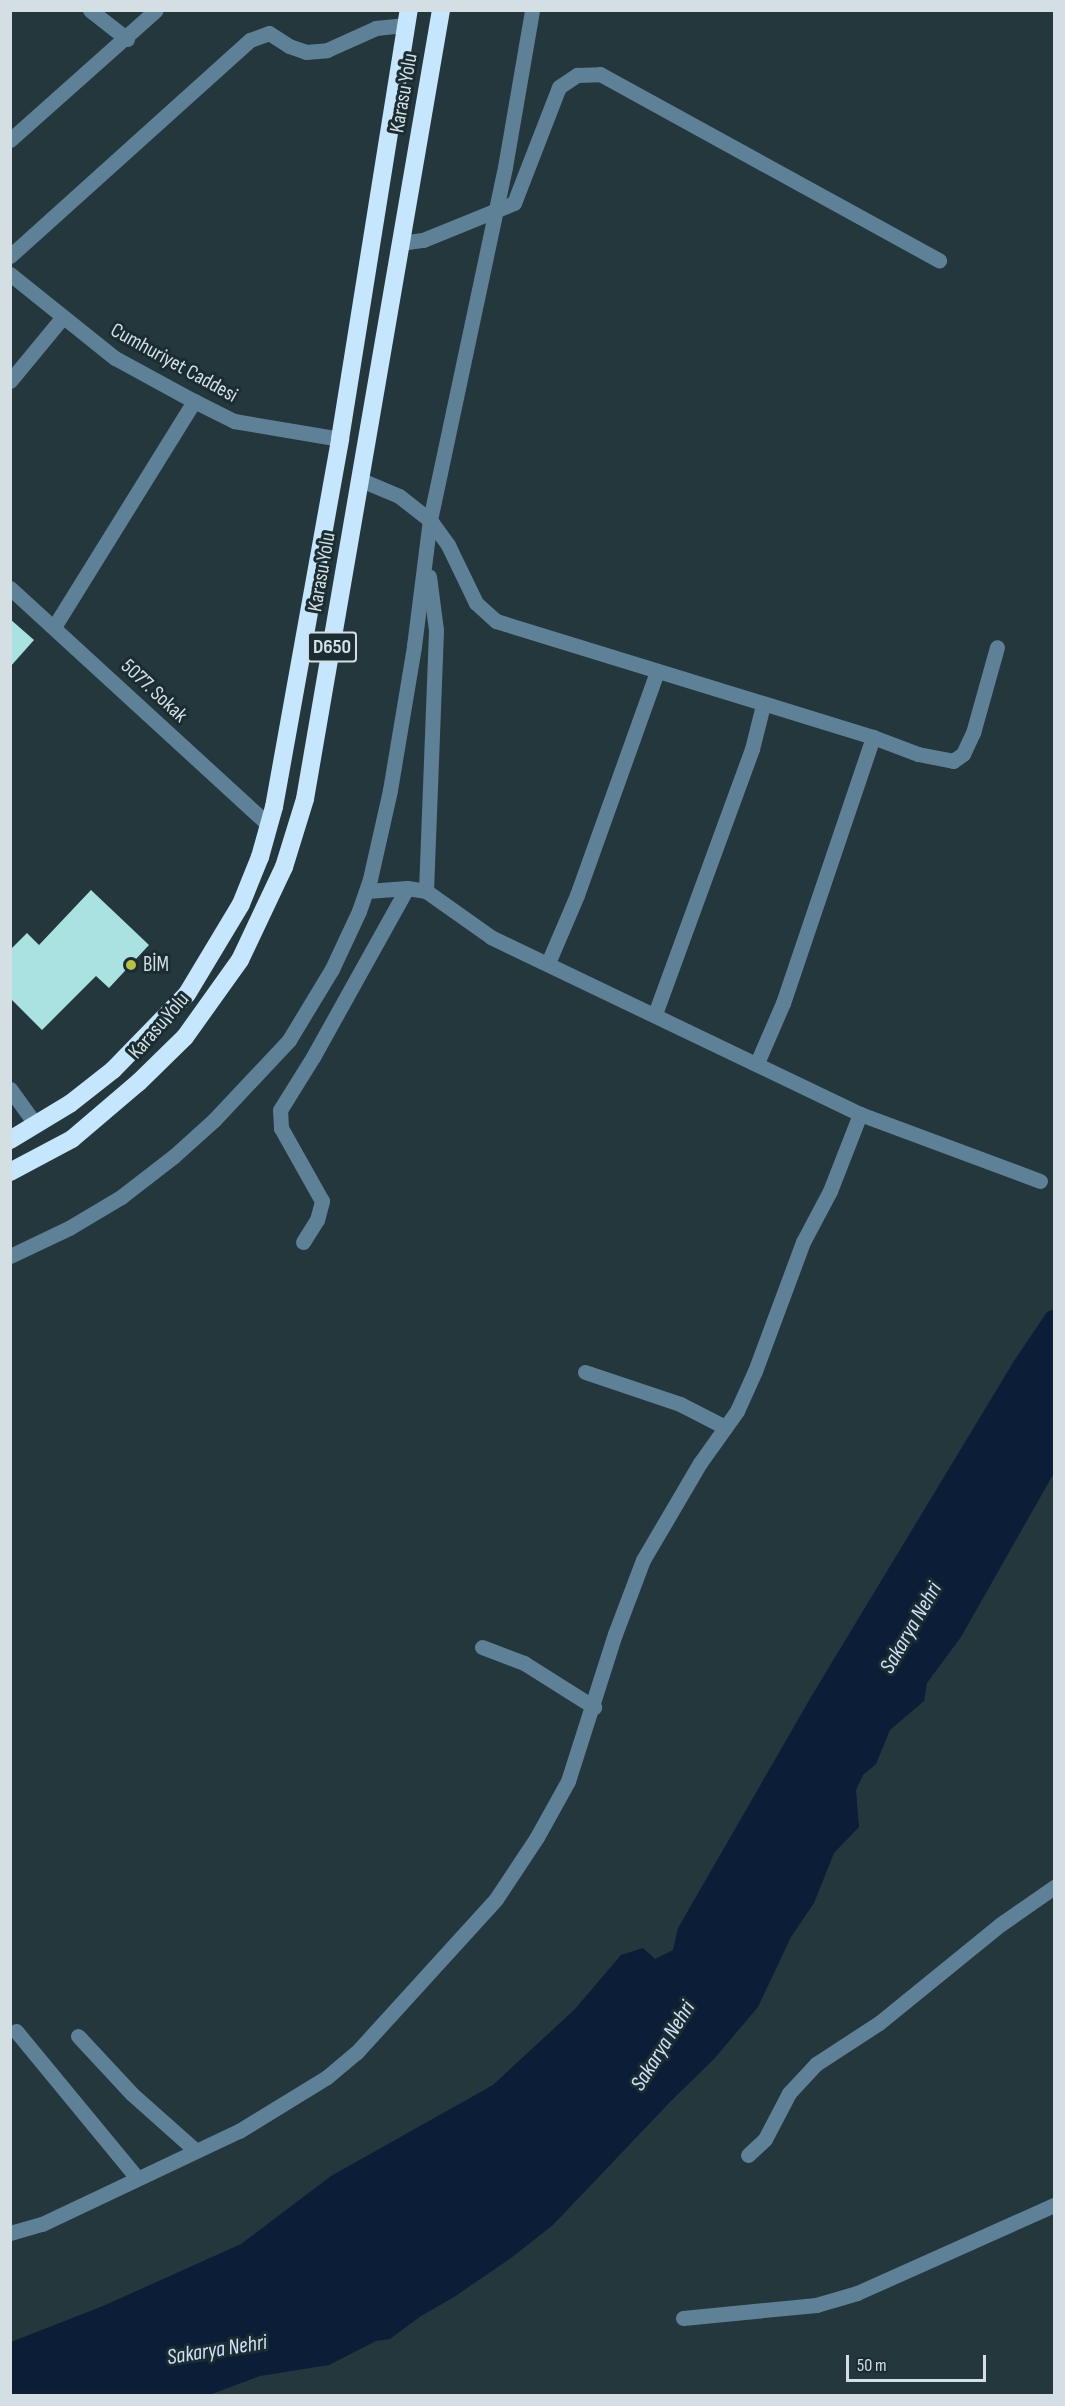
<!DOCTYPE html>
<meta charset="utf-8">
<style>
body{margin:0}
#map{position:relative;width:1065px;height:2406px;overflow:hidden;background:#24373d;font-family:"Sofia Sans Condensed",sans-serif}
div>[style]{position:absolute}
.water>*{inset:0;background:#0c1d37}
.building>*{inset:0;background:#aae1e1}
.minor>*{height:15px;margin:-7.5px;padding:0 7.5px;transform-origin:7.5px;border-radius:7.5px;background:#5f8198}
.highway>*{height:18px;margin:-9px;padding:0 9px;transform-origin:9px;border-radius:9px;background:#c5e6fd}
.dots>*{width:16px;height:16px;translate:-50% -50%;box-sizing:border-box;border:3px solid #1b2d32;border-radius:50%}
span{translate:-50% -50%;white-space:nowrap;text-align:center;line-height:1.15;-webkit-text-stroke:6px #1b2d32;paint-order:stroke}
.shield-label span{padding:2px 4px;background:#1b2d32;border:2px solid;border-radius:4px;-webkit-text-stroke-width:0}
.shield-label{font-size:20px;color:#d3dfe2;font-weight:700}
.street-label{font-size:21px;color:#d3dfe2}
.poi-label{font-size:21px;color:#d3dfe2}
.left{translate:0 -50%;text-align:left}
.water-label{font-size:22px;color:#d3e1f8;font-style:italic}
.frame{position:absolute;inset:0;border:12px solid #d3dfe2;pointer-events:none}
.scale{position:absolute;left:846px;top:2355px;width:140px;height:27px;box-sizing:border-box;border:3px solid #d3dfe2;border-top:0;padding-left:8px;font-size:18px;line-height:21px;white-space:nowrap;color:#d3dfe2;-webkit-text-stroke:4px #1b2d32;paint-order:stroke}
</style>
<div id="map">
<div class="water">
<div style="clip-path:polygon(1054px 1309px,1054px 1473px,961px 1637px,927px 1683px,924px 1701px,890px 1730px,876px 1764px,863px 1775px,856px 1790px,859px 1827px,834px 1853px,814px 1903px,791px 1937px,758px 2007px,714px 2059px,671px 2101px,553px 2225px,511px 2258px,454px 2297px,421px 2316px,390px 2339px,376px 2341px,329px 2365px,260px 2376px,209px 2395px,11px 2395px,11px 2342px,103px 2306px,241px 2244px,331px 2176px,493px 2085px,575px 2009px,621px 1955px,643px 1948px,655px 1959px,673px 1950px,678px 1928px,811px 1697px,1014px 1361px,1047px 1312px)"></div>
</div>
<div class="building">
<div style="clip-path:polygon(10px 619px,34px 640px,10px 667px)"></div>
<div style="clip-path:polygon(91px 890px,149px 945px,109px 988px,96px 976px,42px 1030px,10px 998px,10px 950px,27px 933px,39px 945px)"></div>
</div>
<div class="minor">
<div style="left:90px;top:10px;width:47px;rotate:38.1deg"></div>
<div style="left:10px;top:140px;width:195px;rotate:-41.7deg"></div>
<div style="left:401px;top:243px;width:22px;rotate:-8deg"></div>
<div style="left:423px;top:240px;width:98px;rotate:-22.1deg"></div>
<div style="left:514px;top:203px;width:124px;rotate:-68.8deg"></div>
<div style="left:559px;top:87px;width:22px;rotate:-34deg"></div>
<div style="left:577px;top:75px;width:23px;rotate:-2deg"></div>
<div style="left:600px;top:74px;width:387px;rotate:28.8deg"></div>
<div style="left:10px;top:256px;width:323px;rotate:-42deg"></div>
<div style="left:250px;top:40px;width:20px;rotate:-20deg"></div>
<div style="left:269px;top:33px;width:24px;rotate:33deg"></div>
<div style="left:289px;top:46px;width:18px;rotate:19deg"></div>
<div style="left:306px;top:52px;width:21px;rotate:-5deg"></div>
<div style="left:327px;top:50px;width:54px;rotate:-24.2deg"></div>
<div style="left:376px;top:28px;width:30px;rotate:-6deg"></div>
<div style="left:10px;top:274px;width:134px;rotate:38.7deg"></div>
<div style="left:115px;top:358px;width:90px;rotate:28.6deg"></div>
<div style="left:194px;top:401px;width:45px;rotate:26.6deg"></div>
<div style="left:234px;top:421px;width:108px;rotate:9.6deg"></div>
<div style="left:10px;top:381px;width:82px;rotate:-50.5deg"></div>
<div style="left:361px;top:480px;width:41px;rotate:22.8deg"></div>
<div style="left:399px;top:496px;width:39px;rotate:38deg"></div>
<div style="left:430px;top:520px;width:31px;rotate:54deg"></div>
<div style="left:448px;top:545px;width:64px;rotate:64.2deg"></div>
<div style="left:476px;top:603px;width:27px;rotate:42deg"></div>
<div style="left:496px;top:621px;width:394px;rotate:17.1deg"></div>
<div style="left:873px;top:737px;width:48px;rotate:20.7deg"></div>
<div style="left:918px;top:754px;width:36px;rotate:11deg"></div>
<div style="left:953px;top:761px;width:12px;rotate:-35deg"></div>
<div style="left:963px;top:754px;width:23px;rotate:-65deg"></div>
<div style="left:973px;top:733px;width:89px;rotate:-74.4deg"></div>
<div style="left:10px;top:588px;width:351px;rotate:42.5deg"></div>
<div style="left:54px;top:627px;width:266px;rotate:-58.2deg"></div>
<div style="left:426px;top:891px;width:261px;rotate:-87.8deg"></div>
<div style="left:436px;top:630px;width:54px;rotate:-97.4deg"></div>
<div style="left:548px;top:963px;width:74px;rotate:-66.9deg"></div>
<div style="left:577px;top:895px;width:238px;rotate:-70.3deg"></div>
<div style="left:655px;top:1014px;width:282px;rotate:-69.9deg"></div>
<div style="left:752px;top:749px;width:45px;rotate:-76deg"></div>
<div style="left:757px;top:1063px;width:65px;rotate:-66.6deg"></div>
<div style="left:783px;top:1003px;width:281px;rotate:-71.3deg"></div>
<div style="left:10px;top:1089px;width:44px;rotate:54.2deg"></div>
<div style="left:860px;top:1114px;width:192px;rotate:20.4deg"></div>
<div style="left:303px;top:1242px;width:26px;rotate:-58deg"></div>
<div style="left:317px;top:1220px;width:20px;rotate:-75deg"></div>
<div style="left:322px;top:1201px;width:84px;rotate:-119.3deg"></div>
<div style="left:281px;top:1128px;width:18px;rotate:-93deg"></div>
<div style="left:280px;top:1110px;width:62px;rotate:-58.1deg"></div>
<div style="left:313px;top:1057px;width:193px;rotate:-60.9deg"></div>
<div style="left:10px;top:1256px;width:65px;rotate:-25.4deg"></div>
<div style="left:69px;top:1228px;width:61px;rotate:-30.8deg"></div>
<div style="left:121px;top:1197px;width:67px;rotate:-37.7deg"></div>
<div style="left:174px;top:1156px;width:54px;rotate:-42deg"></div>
<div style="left:214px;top:1120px;width:110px;rotate:-46.8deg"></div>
<div style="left:289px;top:1040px;width:83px;rotate:-58.8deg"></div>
<div style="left:332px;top:969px;width:64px;rotate:-65deg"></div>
<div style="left:359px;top:911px;width:34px;rotate:-71deg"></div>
<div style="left:370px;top:879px;width:91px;rotate:-77.3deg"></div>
<div style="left:390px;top:790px;width:146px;rotate:-80.5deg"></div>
<div style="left:414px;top:646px;width:127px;rotate:-82.8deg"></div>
<div style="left:430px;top:520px;width:361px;rotate:-78deg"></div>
<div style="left:505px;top:167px;width:159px;rotate:-80.2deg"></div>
<div style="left:585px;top:1372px;width:100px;rotate:18.6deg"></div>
<div style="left:680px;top:1404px;width:51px;rotate:27.1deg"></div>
<div style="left:482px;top:1647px;width:45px;rotate:20.9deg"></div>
<div style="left:524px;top:1663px;width:83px;rotate:32.2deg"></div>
<div style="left:16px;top:2031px;width:190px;rotate:50.5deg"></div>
<div style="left:78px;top:2036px;width:79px;rotate:47deg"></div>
<div style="left:132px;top:2094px;width:84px;rotate:41.6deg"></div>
<div style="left:748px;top:2155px;width:23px;rotate:-43deg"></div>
<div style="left:765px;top:2139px;width:52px;rotate:-62.4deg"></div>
<div style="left:789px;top:2093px;width:40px;rotate:-47deg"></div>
<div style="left:816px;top:2064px;width:75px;rotate:-33.1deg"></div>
<div style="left:879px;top:2023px;width:157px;rotate:-39.1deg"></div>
<div style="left:1001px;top:1924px;width:65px;rotate:-34.9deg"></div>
<div style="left:10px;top:2233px;width:33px;rotate:-16deg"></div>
<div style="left:42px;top:2224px;width:218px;rotate:-25.3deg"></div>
<div style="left:239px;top:2131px;width:103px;rotate:-31.5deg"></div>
<div style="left:327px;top:2077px;width:38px;rotate:-40deg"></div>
<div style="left:356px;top:2053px;width:208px;rotate:-47.7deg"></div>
<div style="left:496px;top:1899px;width:74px;rotate:-56.5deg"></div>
<div style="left:537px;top:1837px;width:64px;rotate:-61deg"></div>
<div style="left:568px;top:1781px;width:154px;rotate:-72.3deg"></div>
<div style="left:615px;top:1634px;width:79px;rotate:-69.3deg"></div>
<div style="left:643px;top:1560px;width:113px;rotate:-59.6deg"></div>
<div style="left:700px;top:1463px;width:64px;rotate:-54.6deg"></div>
<div style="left:737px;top:1411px;width:44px;rotate:-65.8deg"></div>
<div style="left:755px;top:1371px;width:138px;rotate:-69.6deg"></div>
<div style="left:803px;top:1242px;width:58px;rotate:-62.1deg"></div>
<div style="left:830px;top:1191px;width:83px;rotate:-68.7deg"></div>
<div style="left:860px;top:1114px;width:409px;rotate:-154.4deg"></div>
<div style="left:491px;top:937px;width:80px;rotate:-144.7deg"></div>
<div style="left:426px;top:891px;width:19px;rotate:-171deg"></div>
<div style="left:407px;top:888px;width:40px;rotate:175.7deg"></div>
<div style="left:683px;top:2318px;width:134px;rotate:-5.6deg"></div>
<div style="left:816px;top:2305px;width:43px;rotate:-16.3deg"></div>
<div style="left:857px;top:2293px;width:216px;rotate:-24.1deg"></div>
</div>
<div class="highway">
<div style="left:10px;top:1140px;width:71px;rotate:-31.2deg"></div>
<div style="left:71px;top:1103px;width:53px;rotate:-38.2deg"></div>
<div style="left:113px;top:1070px;width:106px;rotate:-45.8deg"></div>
<div style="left:187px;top:994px;width:105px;rotate:-59deg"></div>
<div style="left:241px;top:904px;width:51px;rotate:-68deg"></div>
<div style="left:260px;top:857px;width:52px;rotate:-74.4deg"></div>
<div style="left:274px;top:807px;width:374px;rotate:-79.8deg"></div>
<div style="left:340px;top:439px;width:435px;rotate:-80.9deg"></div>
<div style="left:10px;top:1172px;width:70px;rotate:-28deg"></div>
<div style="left:72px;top:1139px;width:88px;rotate:-40.4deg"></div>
<div style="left:139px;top:1082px;width:64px;rotate:-44.4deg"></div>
<div style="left:185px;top:1037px;width:95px;rotate:-54.5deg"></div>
<div style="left:240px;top:960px;width:103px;rotate:-64.7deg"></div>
<div style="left:284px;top:867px;width:71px;rotate:-72.8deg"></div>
<div style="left:305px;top:799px;width:801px;rotate:-80.22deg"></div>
</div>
<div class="dots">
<div style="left:131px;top:965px;background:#bac045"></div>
</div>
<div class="shield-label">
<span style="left:332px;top:647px">D650</span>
</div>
<div class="street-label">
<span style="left:404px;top:93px;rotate:-80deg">Karasu Yolu</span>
<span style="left:174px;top:363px;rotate:29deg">Cumhuriyet Caddesi</span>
<span style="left:322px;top:572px;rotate:-80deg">Karasu Yolu</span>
<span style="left:154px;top:691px;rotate:43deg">5077. Sokak</span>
<span style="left:159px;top:1026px;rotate:-49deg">Karasu Yolu</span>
</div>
<div class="poi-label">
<span class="left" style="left:143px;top:965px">BİM</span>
</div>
<div class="water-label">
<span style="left:911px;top:1628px;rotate:-60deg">Sakarya Nehri</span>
<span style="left:663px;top:2046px;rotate:-58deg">Sakarya Nehri</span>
<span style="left:217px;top:2350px;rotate:-9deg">Sakarya Nehri</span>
</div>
<div class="frame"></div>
<div class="scale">50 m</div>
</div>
